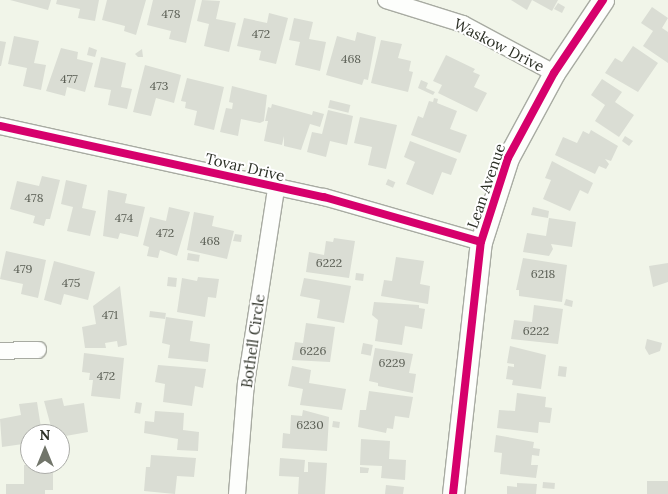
<!DOCTYPE html>
<style>
body{margin:0}
#map{position:relative;width:668px;height:494px;overflow:hidden;background:#f1f5e9;font-family:Lora,serif}
div>[style]{position:absolute}
.building>*{inset:0;background:#daddd4;transform-origin:0 0}
.roads{filter:drop-shadow(1px 0 #a8aba2) drop-shadow(-1px 0 #a8aba2) drop-shadow(0 1px #a8aba2) drop-shadow(0 -1px #a8aba2)}
.minor>*{height:16px;margin:-8px;padding:0 8px;transform-origin:8px;border-radius:8px;background:#fdfefc}
.tertiary>*{height:21px;margin:-10.5px;padding:0 10.5px;transform-origin:10.5px;border-radius:10.5px;background:#fdfefc}
.cycleway>*{height:8px;margin:-4px;padding:0 4px;transform-origin:4px;border-radius:4px;background:#d6006c}
span{translate:-50% -50%;white-space:nowrap;text-align:center;line-height:1.15;-webkit-text-stroke:4px #fff;paint-order:stroke}
.number-label{font-size:12px;color:#595d53}
.number-label span{-webkit-text-stroke-width:0}
.street-label{font-size:15px;color:#2c3026}
.north{position:absolute;left:20px;top:424px;width:50px;height:50px;box-sizing:border-box;background:#fff;border:1px solid #abaca8;border-radius:50%;rotate:0deg;font-size:14px;font-weight:700;line-height:20px;text-align:center;color:#2c3026}
.north::after{content:'';display:block;margin:auto;width:18px;height:22px;background:#71756a;clip-path:polygon(50% 0,100% 100%,50% 72%,0 100%)}
</style>
<div id="map">
<div class="building">
<div style="clip-path:polygon(10px 0,51px 0,48px 10px)"></div>
<div style="clip-path:polygon(57px 0,99px 0,95px 21px,78px 18px,80px 9px,56px 4px)"></div>
<div style="clip-path:polygon(107px 0,146px 0,136px 35px,124px 31px,125px 26px,102px 20px)"></div>
<div style="clip-path:polygon(153px 0,196px 0,186px 43px,169px 39px,171px 31px,147px 25px)"></div>
<div style="clip-path:polygon(202px 0,220px 1px,216px 19px,236px 23px,229px 52px,204px 46px,209px 24px,197px 21px)"></div>
<div style="clip-path:polygon(511px 0,532px 0,527px 10px)"></div>
<div style="clip-path:polygon(532px 0,558px 0,552px 11px)"></div>
<div style="clip-path:polygon(558px 3px,565px 7px,562px 13px,554px 9px)"></div>
<div style="clip-path:polygon(652px 7px,668px 18px,662px 28px,668px 32px,668px 63px,643px 46px,653px 31px,641px 23px)"></div>
<div style="clip-path:polygon(269px 13px,288px 18px,276px 64px,259px 60px,261px 51px,237px 46px,244px 18px,267px 23px)"></div>
<div style="clip-path:polygon(294px 18px,313px 22px,309px 39px,326px 42px,320px 71px,295px 65px,300px 42px,289px 40px)"></div>
<div style="clip-path:polygon(357px 32px,376px 37px,368px 80px,364px 79px,362px 85px,326px 75px,337px 36px,355px 41px)"></div>
<div style="clip-path:polygon(14px 36px,39px 41px,34px 63px,46px 65px,41px 90px,23px 86px,27px 68px,8px 64px)"></div>
<div style="clip-path:polygon(381px 40px,402px 44px,398px 58px,411px 61px,409px 71px,413px 72px,408px 92px,371px 83px)"></div>
<div style="clip-path:polygon(0 41px,6px 42px,1px 66px,0 66px)"></div>
<div style="clip-path:polygon(633px 46px,658px 63px,638px 92px,605px 73px,615px 58px,622px 62px)"></div>
<div style="clip-path:polygon(89px 47px,97px 50px,95px 57px,87px 55px)"></div>
<div style="clip-path:polygon(61px 48px,78px 52px,77px 59px,93px 63px,85px 92px,67px 87px,65px 96px,46px 91px)"></div>
<div style="clip-path:polygon(142px 49px,143px 57px,138px 57px,135px 54px)"></div>
<div style="clip-path:polygon(446px 55px,475px 69px,473px 72px,480px 75px,474px 87px,487px 93px,477px 112px,438px 93px,442px 85px,433px 81px)"></div>
<div style="clip-path:polygon(101px 57px,126px 63px,121px 87px,132px 89px,127px 109px,108px 105px,111px 90px,94px 87px)"></div>
<div style="clip-path:polygon(145px 65px,181px 75px,174px 103px,156px 98px,151px 116px,133px 112px)"></div>
<div style="clip-path:polygon(187px 78px,224px 87px,214px 130px,194px 125px,197px 111px,185px 108px,186px 102px,181px 101px)"></div>
<div style="clip-path:polygon(602px 79px,622px 92px,615px 102px,634px 115px,619px 137px,595px 121px,605px 105px,591px 95px)"></div>
<div style="clip-path:polygon(421px 80px,428px 83px,426px 88px,435px 92px,433px 95px,418px 88px)"></div>
<div style="clip-path:polygon(232px 86px,267px 95px,264px 121px,260px 123px,241px 119px,238px 136px,220px 132px,226px 108px,232px 109px,233px 103px,229px 102px)"></div>
<div style="clip-path:polygon(434px 98px,438px 99px,437px 103px,457px 111px,450px 129px,467px 135px,460px 153px,411px 135px,418px 116px,423px 118px,429px 101px,433px 102px)"></div>
<div style="left:330px;top:100px;width:21px;height:8px;rotate:14deg"></div>
<div style="clip-path:polygon(272px 104px,312px 115px,313px 111px,324px 114px,320px 127px,310px 124px,301px 150px,284px 146px,284px 136px,282px 145px,264px 141px,268px 121px,265px 121px,268px 107px,271px 108px)"></div>
<div style="clip-path:polygon(328px 110px,353px 116px,347px 145px,330px 141px,326px 157px,307px 152px,312px 132px,322px 134px)"></div>
<div style="clip-path:polygon(360px 117px,397px 125px,386px 169px,368px 165px,372px 147px,354px 143px)"></div>
<div style="clip-path:polygon(591px 130px,618px 146px,611px 161px,605px 159px,609px 164px,606px 169px,599px 166px,595px 174px,555px 155px,563px 137px,577px 143px,583px 131px,589px 134px)"></div>
<div style="clip-path:polygon(625px 136px,633px 141px,629px 146px,622px 141px)"></div>
<div style="clip-path:polygon(410px 141px,457px 159px,451px 175px,442px 172px,433px 195px,406px 184px,415px 162px,404px 157px)"></div>
<div style="clip-path:polygon(552px 161px,593px 183px,588px 194px,580px 190px,570px 211px,543px 199px,551px 180px,545px 178px)"></div>
<div style="clip-path:polygon(42px 176px,60px 180px,50px 219px,46px 219px,44px 226px,33px 223px,35px 216px,10px 209px,17px 181px,39px 186px)"></div>
<div style="left:388px;top:179px;width:8px;height:6px;rotate:23deg"></div>
<div style="clip-path:polygon(66px 180px,87px 185px,82px 208px,96px 211px,90px 236px,67px 231px,73px 207px,61px 204px)"></div>
<div style="clip-path:polygon(108px 190px,127px 194px,125px 203px,145px 207px,138px 237px,120px 233px,118px 239px,103px 236px)"></div>
<div style="clip-path:polygon(169px 207px,190px 212px,177px 256px,160px 250px,158px 258px,147px 256px,149px 247px,143px 245px,150px 217px,166px 221px)"></div>
<div style="clip-path:polygon(533px 207px,549px 211px,548px 218px,531px 215px)"></div>
<div style="clip-path:polygon(194px 212px,214px 216px,212px 226px,234px 231px,227px 259px,187px 250px)"></div>
<div style="clip-path:polygon(549px 218px,576px 222px,572px 247px,551px 244px,553px 249px,549px 256px,523px 252px,527px 233px,546px 236px)"></div>
<div style="clip-path:polygon(235px 234px,242px 235px,241px 242px,233px 241px)"></div>
<div style="clip-path:polygon(334px 238px,355px 241px,349px 278px,306px 272px,309px 252px,324px 255px,326px 241px,333px 242px)"></div>
<div style="clip-path:polygon(6px 251px,46px 260px,38px 298px,21px 294px,23px 284px,0 279px)"></div>
<div style="left:188px;top:253px;width:12px;height:7px;rotate:9deg"></div>
<div style="clip-path:polygon(396px 257px,424px 261px,420px 284px,430px 286px,428px 304px,381px 296px,384px 280px,392px 281px)"></div>
<div style="clip-path:polygon(523px 258px,567px 265px,562px 302px,519px 296px,519px 290px,516px 290px)"></div>
<div style="clip-path:polygon(54px 261px,95px 272px,88px 300px,64px 294px,61px 305px,44px 300px)"></div>
<div style="clip-path:polygon(668px 263px,668px 282px,653px 287px,649px 266px)"></div>
<div style="left:356px;top:273px;width:8px;height:7px;rotate:7deg"></div>
<div style="left:168px;top:277px;width:9px;height:9px;rotate:6deg"></div>
<div style="clip-path:polygon(198px 277px,219px 279px,216px 298px,208px 297px,205px 317px,177px 312px,182px 278px,197px 281px)"></div>
<div style="clip-path:polygon(304px 278px,351px 286px,344px 323px,317px 318px,320px 300px,300px 296px)"></div>
<div style="clip-path:polygon(120px 286px,127px 345px,118px 347px,117px 341px,105px 343px,106px 348px,85px 348px,82px 327px,96px 324px,93px 306px)"></div>
<div style="clip-path:polygon(566px 299px,573px 301px,572px 307px,564px 305px)"></div>
<div style="clip-path:polygon(374px 302px,419px 305px,419px 308px,425px 309px,422px 329px,405px 326px,402px 345px,375px 341px,378px 320px,372px 315px)"></div>
<div style="clip-path:polygon(534px 305px,563px 309px,558px 344px,511px 339px,514px 320px,532px 322px)"></div>
<div style="left:150px;top:311px;width:16px;height:6px;rotate:7deg"></div>
<div style="clip-path:polygon(166px 317px,193px 321px,190px 341px,210px 344px,208px 362px,168px 358px,170px 345px,162px 343px)"></div>
<div style="clip-path:polygon(306px 323px,335px 327px,330px 362px,292px 360px,295px 342px,303px 343px)"></div>
<div style="clip-path:polygon(647px 339px,662px 343px,660px 351px,649px 355px,645px 348px)"></div>
<div style="left:363px;top:343px;width:10px;height:11px;rotate:11deg"></div>
<div style="clip-path:polygon(510px 346px,546px 355px,541px 389px,512px 385px,513px 380px,506px 379px,508px 366px,514px 367px,514px 364px,507px 363px)"></div>
<div style="clip-path:polygon(375px 348px,413px 354px,409px 373px,416px 374px,413px 393px,378px 386px,378px 383px,369px 381px)"></div>
<div style="clip-path:polygon(84px 353px,124px 358px,120px 399px,91px 396px,93px 380px,89px 380px,90px 373px,82px 372px)"></div>
<div style="clip-path:polygon(158px 365px,206px 369px,203px 388px,195px 386px,192px 406px,163px 402px,165px 384px,155px 382px)"></div>
<div style="clip-path:polygon(292px 366px,311px 370px,309px 383px,346px 389px,342px 410px,300px 405px,303px 389px,288px 386px)"></div>
<div style="left:559px;top:366px;width:8px;height:10px;rotate:7deg"></div>
<div style="clip-path:polygon(369px 391px,413px 397px,409px 418px,395px 416px,393px 429px,387px 428px,386px 433px,358px 427px,360px 410px,366px 410px)"></div>
<div style="clip-path:polygon(517px 393px,546px 397px,545px 407px,552px 408px,550px 423px,539px 422px,538px 433px,497px 428px,499px 410px,515px 411px)"></div>
<div style="clip-path:polygon(62px 398px,64px 406px,84px 403px,88px 432px,60px 437px,53px 434px,44px 401px)"></div>
<div style="clip-path:polygon(37px 402px,42px 434px,30px 434px,30px 443px,2px 447px,0 419px,21px 415px,19px 404px)"></div>
<div style="left:136px;top:402px;width:6px;height:11px;rotate:9deg"></div>
<div style="clip-path:polygon(303px 410px,329px 417px,327px 451px,282px 448px,283px 433px,290px 434px,291px 415px,302px 416px)"></div>
<div style="clip-path:polygon(155px 411px,184px 413px,183px 430px,199px 432px,198px 451px,177px 450px,178px 439px,144px 433px,145px 421px,154px 422px)"></div>
<div style="left:333px;top:421px;width:7px;height:6px;rotate:8deg"></div>
<div style="clip-path:polygon(496px 435px,534px 442px,533px 448px,540px 449px,539px 456px,532px 455px,531px 465px,538px 465px,536px 478px,500px 474px,502px 453px,494px 452px)"></div>
<div style="clip-path:polygon(361px 439px,390px 441px,389px 459px,406px 460px,405px 480px,381px 478px,382px 466px,360px 465px)"></div>
<div style="clip-path:polygon(151px 455px,196px 458px,194px 477px,177px 476px,175px 494px,144px 491px,146px 467px,150px 467px)"></div>
<div style="clip-path:polygon(280px 458px,305px 460px,304px 472px,308px 472px,308px 462px,327px 463px,325px 494px,298px 494px,299px 477px,279px 476px)"></div>
<div style="clip-path:polygon(24px 465px,53px 465px,53px 490px,45px 490px,45px 494px,6px 494px,6px 484px,24px 484px)"></div>
<div style="clip-path:polygon(360px 467px,369px 468px,368px 473px,360px 473px)"></div>
<div style="left:668px;top:481px;width:13px;height:21px;rotate:90deg"></div>
<div style="left:543px;top:482px;width:12px;height:6px;rotate:5deg"></div>
<div style="clip-path:polygon(517px 483px,537px 484px,536px 494px,507px 494px,507px 486px,517px 487px)"></div>
<div style="clip-path:polygon(386px 485px,404px 487px,403px 494px,385px 494px)"></div>
</div>
<div class="roads">
<div class="minor">
<div style="left:386px;top:0;width:81px;rotate:17.3deg"></div>
<div style="left:463px;top:24px;width:103px;rotate:28.3deg"></div>
<div style="left:0;top:126px;width:332px;rotate:12.4deg"></div>
<div style="left:324px;top:197px;width:163px;rotate:16deg"></div>
<div style="left:0;top:351px;width:38px;rotate:-2deg"></div>
<div style="left:237px;top:494px;width:111px;rotate:-85.4deg"></div>
<div style="left:246px;top:383px;width:196px;rotate:-81.2deg"></div>
</div>
<div class="tertiary">
<div style="left:453px;top:494px;width:254px;rotate:-83.7deg"></div>
<div style="left:481px;top:242px;width:88px;rotate:-72.2deg"></div>
<div style="left:508px;top:158px;width:97px;rotate:-61.6deg"></div>
<div style="left:554px;top:73px;width:88px;rotate:-56.1deg"></div>
</div>
</div>
<div class="cycleway">
<div style="left:0;top:126px;width:332px;rotate:12.4deg"></div>
<div style="left:324px;top:197px;width:163px;rotate:16deg"></div>
<div style="left:453px;top:494px;width:254px;rotate:-83.7deg"></div>
<div style="left:481px;top:242px;width:88px;rotate:-72.2deg"></div>
<div style="left:508px;top:158px;width:97px;rotate:-61.6deg"></div>
<div style="left:554px;top:73px;width:88px;rotate:-56.1deg"></div>
</div>
<div class="number-label">
<span style="left:171px;top:14px">478</span>
<span style="left:261px;top:34px">472</span>
<span style="left:351px;top:59px">468</span>
<span style="left:69px;top:79px">477</span>
<span style="left:159px;top:86px">473</span>
<span style="left:34px;top:198px">478</span>
<span style="left:124px;top:218px">474</span>
<span style="left:165px;top:233px">472</span>
<span style="left:210px;top:241px">468</span>
<span style="left:329px;top:263px">6222</span>
<span style="left:23px;top:269px">479</span>
<span style="left:543px;top:274px">6218</span>
<span style="left:71px;top:283px">475</span>
<span style="left:110px;top:315px">471</span>
<span style="left:536px;top:331px">6222</span>
<span style="left:313px;top:351px">6226</span>
<span style="left:392px;top:363px">6229</span>
<span style="left:106px;top:376px">472</span>
<span style="left:310px;top:425px">6230</span>
</div>
<div class="street-label">
<span style="left:499px;top:45px;rotate:27deg">Waskow Drive</span>
<span style="left:245px;top:167px;rotate:13deg">Tovar Drive</span>
<span style="left:486px;top:186px;rotate:-71deg">Lean Avenue</span>
<span style="left:253px;top:341px;rotate:-82deg">Bothell Circle</span>
</div>
<div class="north">N</div>
</div>
